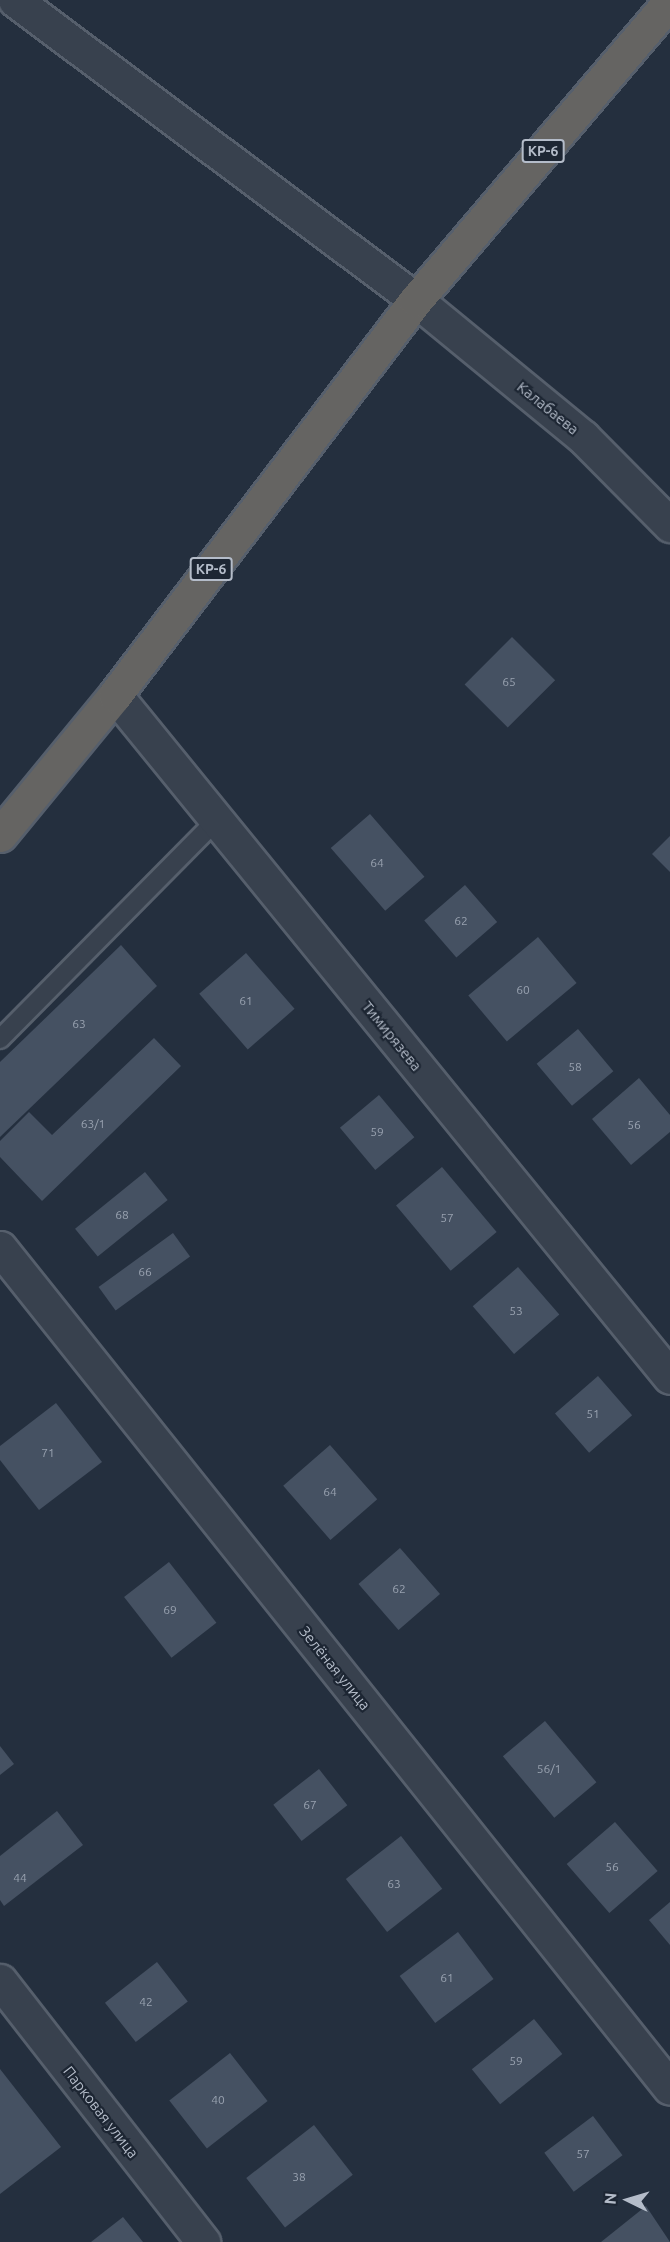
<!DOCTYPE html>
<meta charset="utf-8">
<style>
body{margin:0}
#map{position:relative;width:670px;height:2242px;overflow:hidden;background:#242f3e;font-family:Ubuntu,sans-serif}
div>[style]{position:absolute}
.building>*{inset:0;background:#455162;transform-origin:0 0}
.roads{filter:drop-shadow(2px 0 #565f6c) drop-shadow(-2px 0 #565f6c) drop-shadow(0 2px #565f6c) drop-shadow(0 -2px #565f6c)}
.service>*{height:18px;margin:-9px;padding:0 9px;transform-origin:9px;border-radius:9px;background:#38414e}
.minor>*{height:33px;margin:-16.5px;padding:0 16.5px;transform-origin:16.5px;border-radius:16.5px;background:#38414e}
.tertiary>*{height:33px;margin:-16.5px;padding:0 16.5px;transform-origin:16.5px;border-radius:16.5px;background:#38414e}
.trunk>*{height:33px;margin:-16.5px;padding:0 16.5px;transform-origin:16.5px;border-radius:16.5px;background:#656462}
span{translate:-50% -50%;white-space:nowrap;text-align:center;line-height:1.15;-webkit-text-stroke:4.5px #1d2633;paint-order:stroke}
.number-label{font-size:12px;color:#98a1af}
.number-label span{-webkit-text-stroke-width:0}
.shield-label span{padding:2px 4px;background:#1d2633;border:2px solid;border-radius:4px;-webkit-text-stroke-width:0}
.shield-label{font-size:14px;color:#b4bcc9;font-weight:700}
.street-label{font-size:15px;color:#b4bcc9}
.north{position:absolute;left:598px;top:2170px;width:60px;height:60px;-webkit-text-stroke:4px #1d2633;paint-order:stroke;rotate:275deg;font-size:16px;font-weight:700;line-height:24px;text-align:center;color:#b4bcc9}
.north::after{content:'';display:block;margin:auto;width:21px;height:27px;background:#b4bcc9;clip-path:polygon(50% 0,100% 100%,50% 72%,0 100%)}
</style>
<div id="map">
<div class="building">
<div style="left:512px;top:637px;width:61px;height:67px;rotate:45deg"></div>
<div style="left:370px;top:814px;width:83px;height:52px;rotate:49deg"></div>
<div style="clip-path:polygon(670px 836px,670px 872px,652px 854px)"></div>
<div style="left:465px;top:885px;width:49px;height:54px;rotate:49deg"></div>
<div style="left:538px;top:937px;width:60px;height:91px;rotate:50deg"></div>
<div style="clip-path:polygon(121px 945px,157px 986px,0 1137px,0 1062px)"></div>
<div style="left:246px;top:953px;width:74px;height:62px;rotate:49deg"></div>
<div style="left:578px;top:1029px;width:55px;height:54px;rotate:50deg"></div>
<div style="clip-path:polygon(154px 1038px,181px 1066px,42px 1201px,0 1157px,0 1141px,29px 1112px,52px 1135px)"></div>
<div style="clip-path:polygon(639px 1078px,670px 1115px,670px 1132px,631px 1165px,592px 1119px)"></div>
<div style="left:379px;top:1095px;width:55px;height:51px;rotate:50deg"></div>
<div style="left:442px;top:1167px;width:85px;height:60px;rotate:50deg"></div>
<div style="left:145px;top:1172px;width:36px;height:90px;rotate:51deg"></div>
<div style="left:173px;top:1233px;width:29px;height:92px;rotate:54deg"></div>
<div style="left:518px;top:1267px;width:63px;height:60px;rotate:49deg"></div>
<div style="left:598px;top:1376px;width:52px;height:57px;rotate:49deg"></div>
<div style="clip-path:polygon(56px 1403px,102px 1462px,39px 1510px,0 1460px,0 1446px)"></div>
<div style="left:330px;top:1445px;width:72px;height:62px;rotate:49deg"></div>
<div style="left:400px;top:1548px;width:61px;height:55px;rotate:49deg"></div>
<div style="left:169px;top:1562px;width:77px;height:57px;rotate:52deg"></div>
<div style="left:545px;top:1721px;width:80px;height:55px;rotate:50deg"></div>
<div style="clip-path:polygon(0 1746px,14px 1764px,0 1775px)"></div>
<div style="left:319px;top:1769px;width:46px;height:58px;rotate:52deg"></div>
<div style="clip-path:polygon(57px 1811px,83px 1845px,4px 1906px,0 1900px,0 1856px)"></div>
<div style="left:615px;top:1822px;width:65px;height:64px;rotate:49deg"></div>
<div style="left:401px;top:1836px;width:67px;height:70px;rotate:52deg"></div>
<div style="clip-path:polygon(670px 1902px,670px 1945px,649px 1920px)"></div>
<div style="left:458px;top:1932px;width:59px;height:73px;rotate:53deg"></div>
<div style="left:157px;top:1962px;width:50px;height:66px;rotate:52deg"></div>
<div style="left:534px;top:2019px;width:45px;height:80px;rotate:51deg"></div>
<div style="left:230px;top:2053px;width:61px;height:77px;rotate:52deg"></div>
<div style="clip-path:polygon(0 2069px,61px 2147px,0 2194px)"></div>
<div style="left:593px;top:2116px;width:49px;height:61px;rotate:53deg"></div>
<div style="left:314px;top:2125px;width:63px;height:86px;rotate:52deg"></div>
<div style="clip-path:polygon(646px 2206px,670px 2242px,601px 2242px)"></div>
<div style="clip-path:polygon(123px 2217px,143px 2242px,91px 2242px)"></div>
</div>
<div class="roads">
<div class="service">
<div style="left:0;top:1039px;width:308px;rotate:-45.3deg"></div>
</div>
<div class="minor">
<div style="left:15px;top:0;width:501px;rotate:36.8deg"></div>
<div style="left:115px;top:695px;width:879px;rotate:50.86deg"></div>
<div style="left:0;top:1248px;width:1074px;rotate:51.42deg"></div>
<div style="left:0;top:1981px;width:331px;rotate:52.1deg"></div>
</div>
<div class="tertiary">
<div style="left:416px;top:300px;width:216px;rotate:39.4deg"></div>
<div style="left:583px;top:437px;width:124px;rotate:45.3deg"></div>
</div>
<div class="trunk">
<div style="left:0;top:835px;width:181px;rotate:-50.6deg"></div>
<div style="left:115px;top:695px;width:497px;rotate:-52.7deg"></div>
<div style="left:416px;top:300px;width:392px;rotate:-49.6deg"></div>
</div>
</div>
<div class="number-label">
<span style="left:509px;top:682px">65</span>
<span style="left:377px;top:863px">64</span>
<span style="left:461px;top:921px">62</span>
<span style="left:523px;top:990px">60</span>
<span style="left:246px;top:1001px">61</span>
<span style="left:79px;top:1024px">63</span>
<span style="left:575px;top:1067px">58</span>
<span style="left:93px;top:1124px">63/1</span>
<span style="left:634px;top:1125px">56</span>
<span style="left:377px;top:1132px">59</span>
<span style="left:122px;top:1215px">68</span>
<span style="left:447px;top:1218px">57</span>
<span style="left:145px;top:1272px">66</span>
<span style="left:516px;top:1311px">53</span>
<span style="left:593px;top:1414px">51</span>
<span style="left:48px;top:1453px">71</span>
<span style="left:330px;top:1492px">64</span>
<span style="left:399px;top:1589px">62</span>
<span style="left:170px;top:1610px">69</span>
<span style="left:549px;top:1769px">56/1</span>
<span style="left:310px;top:1805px">67</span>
<span style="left:612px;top:1867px">56</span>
<span style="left:20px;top:1878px">44</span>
<span style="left:394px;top:1884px">63</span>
<span style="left:447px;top:1978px">61</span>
<span style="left:146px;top:2002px">42</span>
<span style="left:516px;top:2061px">59</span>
<span style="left:218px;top:2100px">40</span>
<span style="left:583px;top:2154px">57</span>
<span style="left:299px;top:2177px">38</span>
</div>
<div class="shield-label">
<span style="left:543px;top:151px">KP-6</span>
<span style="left:211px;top:569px">KP-6</span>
</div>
<div class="street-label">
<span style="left:548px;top:408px;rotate:39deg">Калабаева</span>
<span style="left:392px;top:1036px;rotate:51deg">Тимирязева</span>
<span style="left:335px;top:1668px;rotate:51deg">Зелёная улица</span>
<span style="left:101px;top:2112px;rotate:52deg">Парковая улица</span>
</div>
<div class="north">N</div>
</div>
